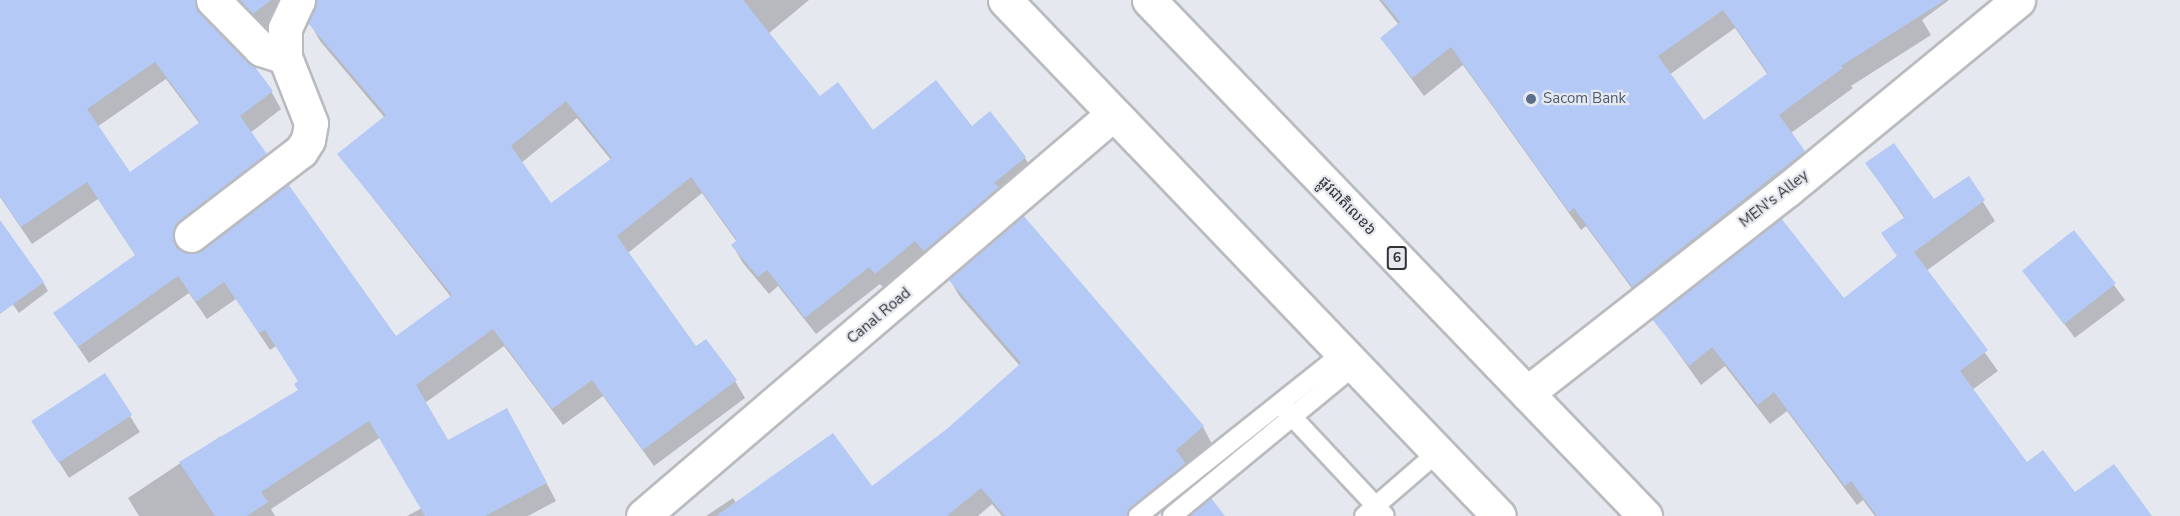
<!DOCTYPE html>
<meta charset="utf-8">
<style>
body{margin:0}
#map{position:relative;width:2180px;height:516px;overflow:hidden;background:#e5e8ee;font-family:"Nunito Sans","Noto Sans Khmer",sans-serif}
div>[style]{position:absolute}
.shadow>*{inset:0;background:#0003;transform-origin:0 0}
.building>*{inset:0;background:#b4c9f5;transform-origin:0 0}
.roads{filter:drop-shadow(2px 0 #b9bbc0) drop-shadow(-2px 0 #b9bbc0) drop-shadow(0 2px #b9bbc0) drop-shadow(0 -2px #b9bbc0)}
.service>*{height:18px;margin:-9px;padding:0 9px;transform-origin:9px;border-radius:9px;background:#fff}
.minor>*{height:33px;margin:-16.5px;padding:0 16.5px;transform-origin:16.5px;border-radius:16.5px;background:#fff}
.primary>*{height:33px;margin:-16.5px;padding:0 16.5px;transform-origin:16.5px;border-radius:16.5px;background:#fff}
.dots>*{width:16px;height:16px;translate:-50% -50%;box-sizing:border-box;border:3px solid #e5e8ee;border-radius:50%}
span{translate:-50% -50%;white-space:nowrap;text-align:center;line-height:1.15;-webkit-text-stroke:4.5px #e5e8ee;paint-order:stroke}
.shield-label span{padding:2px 4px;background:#e5e8ee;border:2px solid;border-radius:4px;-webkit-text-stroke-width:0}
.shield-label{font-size:14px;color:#313234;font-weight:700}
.service-label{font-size:15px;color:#4e5e75}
.left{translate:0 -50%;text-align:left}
.street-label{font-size:15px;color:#313234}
</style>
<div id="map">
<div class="shadow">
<div style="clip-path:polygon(evenodd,0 0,226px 0,204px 14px,206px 21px,271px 91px,281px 109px,250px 133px,275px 172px,189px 238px,183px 254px,396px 338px,451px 297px,339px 155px,385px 118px,320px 41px,310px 23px,318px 0,298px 1px,263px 30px,231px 0,809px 0,768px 34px,820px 98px,873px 132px,972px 128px,1025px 158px,1035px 175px,886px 291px,880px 284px,816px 334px,778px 286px,769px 294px,743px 263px,733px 246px,737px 242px,702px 193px,628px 253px,696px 348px,735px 381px,745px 398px,654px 466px,603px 396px,563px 425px,504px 346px,425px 403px,448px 442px,517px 427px,556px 501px,528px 516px,407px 516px,422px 508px,381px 437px,271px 509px,275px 516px,139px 516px,128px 498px,221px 436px,224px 440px,300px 391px,299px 382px,276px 346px,270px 350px,236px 299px,207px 319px,189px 293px,89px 363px,55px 313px,136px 256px,98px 199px,32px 244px,0 197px,0 0,166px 79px,200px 124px,130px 174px,97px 127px,166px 79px,0 0,577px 118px,611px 160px,551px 205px,521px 163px,577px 118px)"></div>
<div style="clip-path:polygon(evenodd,1379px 0,1949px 0,1922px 20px,1931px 35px,1851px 86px,1853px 88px,1791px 133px,1815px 171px,1644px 305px,1586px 226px,1581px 230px,1463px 65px,1424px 96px,1382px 39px,1399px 25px,1379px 0,1735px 28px,1768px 75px,1704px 122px,1669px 75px,1735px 28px)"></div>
<div style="clip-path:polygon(1867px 164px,1934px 201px,1968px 178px,1995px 221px,1926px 271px,1998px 371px,1972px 390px,2027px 464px,2075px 494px,2150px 516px,1875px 516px,1863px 500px,1857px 505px,1787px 411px,1770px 424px,1725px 366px,1701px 385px,1654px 319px,1844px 300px,1897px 258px,1905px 219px)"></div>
<div style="left:2074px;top:232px;width:85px;height:63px;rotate:53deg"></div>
<div style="clip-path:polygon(0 263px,43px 282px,48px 291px,19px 313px,0 287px)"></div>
<div style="clip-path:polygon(950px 280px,1203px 427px,1212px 444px,1130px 516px,1002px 516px,992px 504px,978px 516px,706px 516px,733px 498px,736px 503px,872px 489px,949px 429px,1020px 366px,960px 297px)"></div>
<div style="clip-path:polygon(104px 375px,140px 432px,69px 478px,43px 437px)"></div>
</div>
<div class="building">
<div style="clip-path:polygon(evenodd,0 0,195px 0,200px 13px,255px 67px,273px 91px,240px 116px,267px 154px,179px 221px,174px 228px,176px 246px,184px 252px,202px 250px,288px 184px,396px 336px,452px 295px,337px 154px,386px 115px,308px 23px,316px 0,743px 0,820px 96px,838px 82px,873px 130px,936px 80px,972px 126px,990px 111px,1026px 157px,994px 183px,999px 187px,924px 251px,915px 241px,875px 274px,869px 267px,805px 318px,767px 270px,758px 277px,731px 245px,737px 240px,691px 177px,617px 236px,696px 346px,706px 339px,737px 380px,643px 450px,592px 380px,552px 409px,493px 329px,416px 385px,448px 440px,507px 408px,547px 483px,485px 516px,425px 516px,369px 421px,261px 492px,268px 502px,247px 516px,215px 516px,179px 462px,298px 390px,294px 384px,298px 381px,265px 330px,259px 333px,224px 282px,196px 302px,178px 276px,78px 347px,53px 313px,135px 255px,87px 182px,21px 227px,0 196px,0 0,155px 62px,200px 122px,130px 172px,87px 109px,155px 62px,0 0,566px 101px,612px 158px,551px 203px,511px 146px,566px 101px)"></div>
<div style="clip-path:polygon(239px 0,271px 0,253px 14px)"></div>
<div style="clip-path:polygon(evenodd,1382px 0,1945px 0,1841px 66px,1843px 68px,1779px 115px,1805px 151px,1632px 287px,1574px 208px,1569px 212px,1451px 47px,1412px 78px,1380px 38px,1400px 22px,1382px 0,1723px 10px,1768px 73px,1704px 120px,1658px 56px,1723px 10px)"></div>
<div style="clip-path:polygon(1894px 143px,1934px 199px,1969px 176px,1985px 200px,1914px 252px,1988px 350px,1960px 371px,2027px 462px,2043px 450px,2075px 492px,2114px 464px,2152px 516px,1877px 516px,1851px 481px,1845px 486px,1774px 392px,1758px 405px,1712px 347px,1689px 366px,1652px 319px,1781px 218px,1844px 298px,1897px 256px,1881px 233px,1905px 217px,1865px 163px)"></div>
<div style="clip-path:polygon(1023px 215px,1204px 426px,1176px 450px,1186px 464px,1131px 507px,1127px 516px,1005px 516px,981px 488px,947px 516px,716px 516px,833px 433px,872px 486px,948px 428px,1021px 363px,948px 279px)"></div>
<div style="clip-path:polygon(0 220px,44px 282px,0 314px)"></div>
<div style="left:2074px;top:230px;width:68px;height:66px;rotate:52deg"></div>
<div style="left:105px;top:373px;width:50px;height:88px;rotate:57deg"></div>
<div style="clip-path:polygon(1211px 498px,1225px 516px,1190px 516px)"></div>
</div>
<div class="roads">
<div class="service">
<div style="left:1285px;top:409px;width:146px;rotate:46.9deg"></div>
<div style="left:1138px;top:516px;width:262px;rotate:-38.5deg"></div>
<div style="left:1172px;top:516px;width:237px;rotate:-39.5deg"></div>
<div style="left:1364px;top:516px;width:98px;rotate:-40.9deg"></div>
</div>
<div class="minor">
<div style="left:213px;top:0;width:69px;rotate:45.6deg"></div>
<div style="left:261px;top:49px;width:25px;rotate:18deg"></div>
<div style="left:191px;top:235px;width:138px;rotate:-37.4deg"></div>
<div style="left:301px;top:151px;width:13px;rotate:-58deg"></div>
<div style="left:308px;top:140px;width:17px;rotate:-80deg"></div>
<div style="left:311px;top:123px;width:71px;rotate:-111.5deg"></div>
<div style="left:285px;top:57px;width:29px;rotate:-90deg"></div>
<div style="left:285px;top:28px;width:31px;rotate:-65deg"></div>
<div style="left:1527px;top:393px;width:330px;rotate:-38deg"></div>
<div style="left:1787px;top:190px;width:299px;rotate:-39.4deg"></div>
<div style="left:643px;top:516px;width:618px;rotate:-40.54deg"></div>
</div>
<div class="primary">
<div style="left:1005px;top:0;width:714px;rotate:46.25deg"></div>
<div style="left:1149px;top:0;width:716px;rotate:46.13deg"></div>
</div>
</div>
<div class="dots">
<div style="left:1531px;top:99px;background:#5c6f8a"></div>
</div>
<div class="shield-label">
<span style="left:1397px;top:258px">6</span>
</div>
<div class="service-label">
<span class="left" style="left:1543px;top:99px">Sacom Bank</span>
</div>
<div class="street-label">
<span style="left:1774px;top:199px;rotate:-38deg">MEN's Alley</span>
<span style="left:1347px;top:206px;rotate:46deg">ផ្លូវជាតិលេខ៦</span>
<span style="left:879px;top:316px;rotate:-40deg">Canal Road</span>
</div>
</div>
